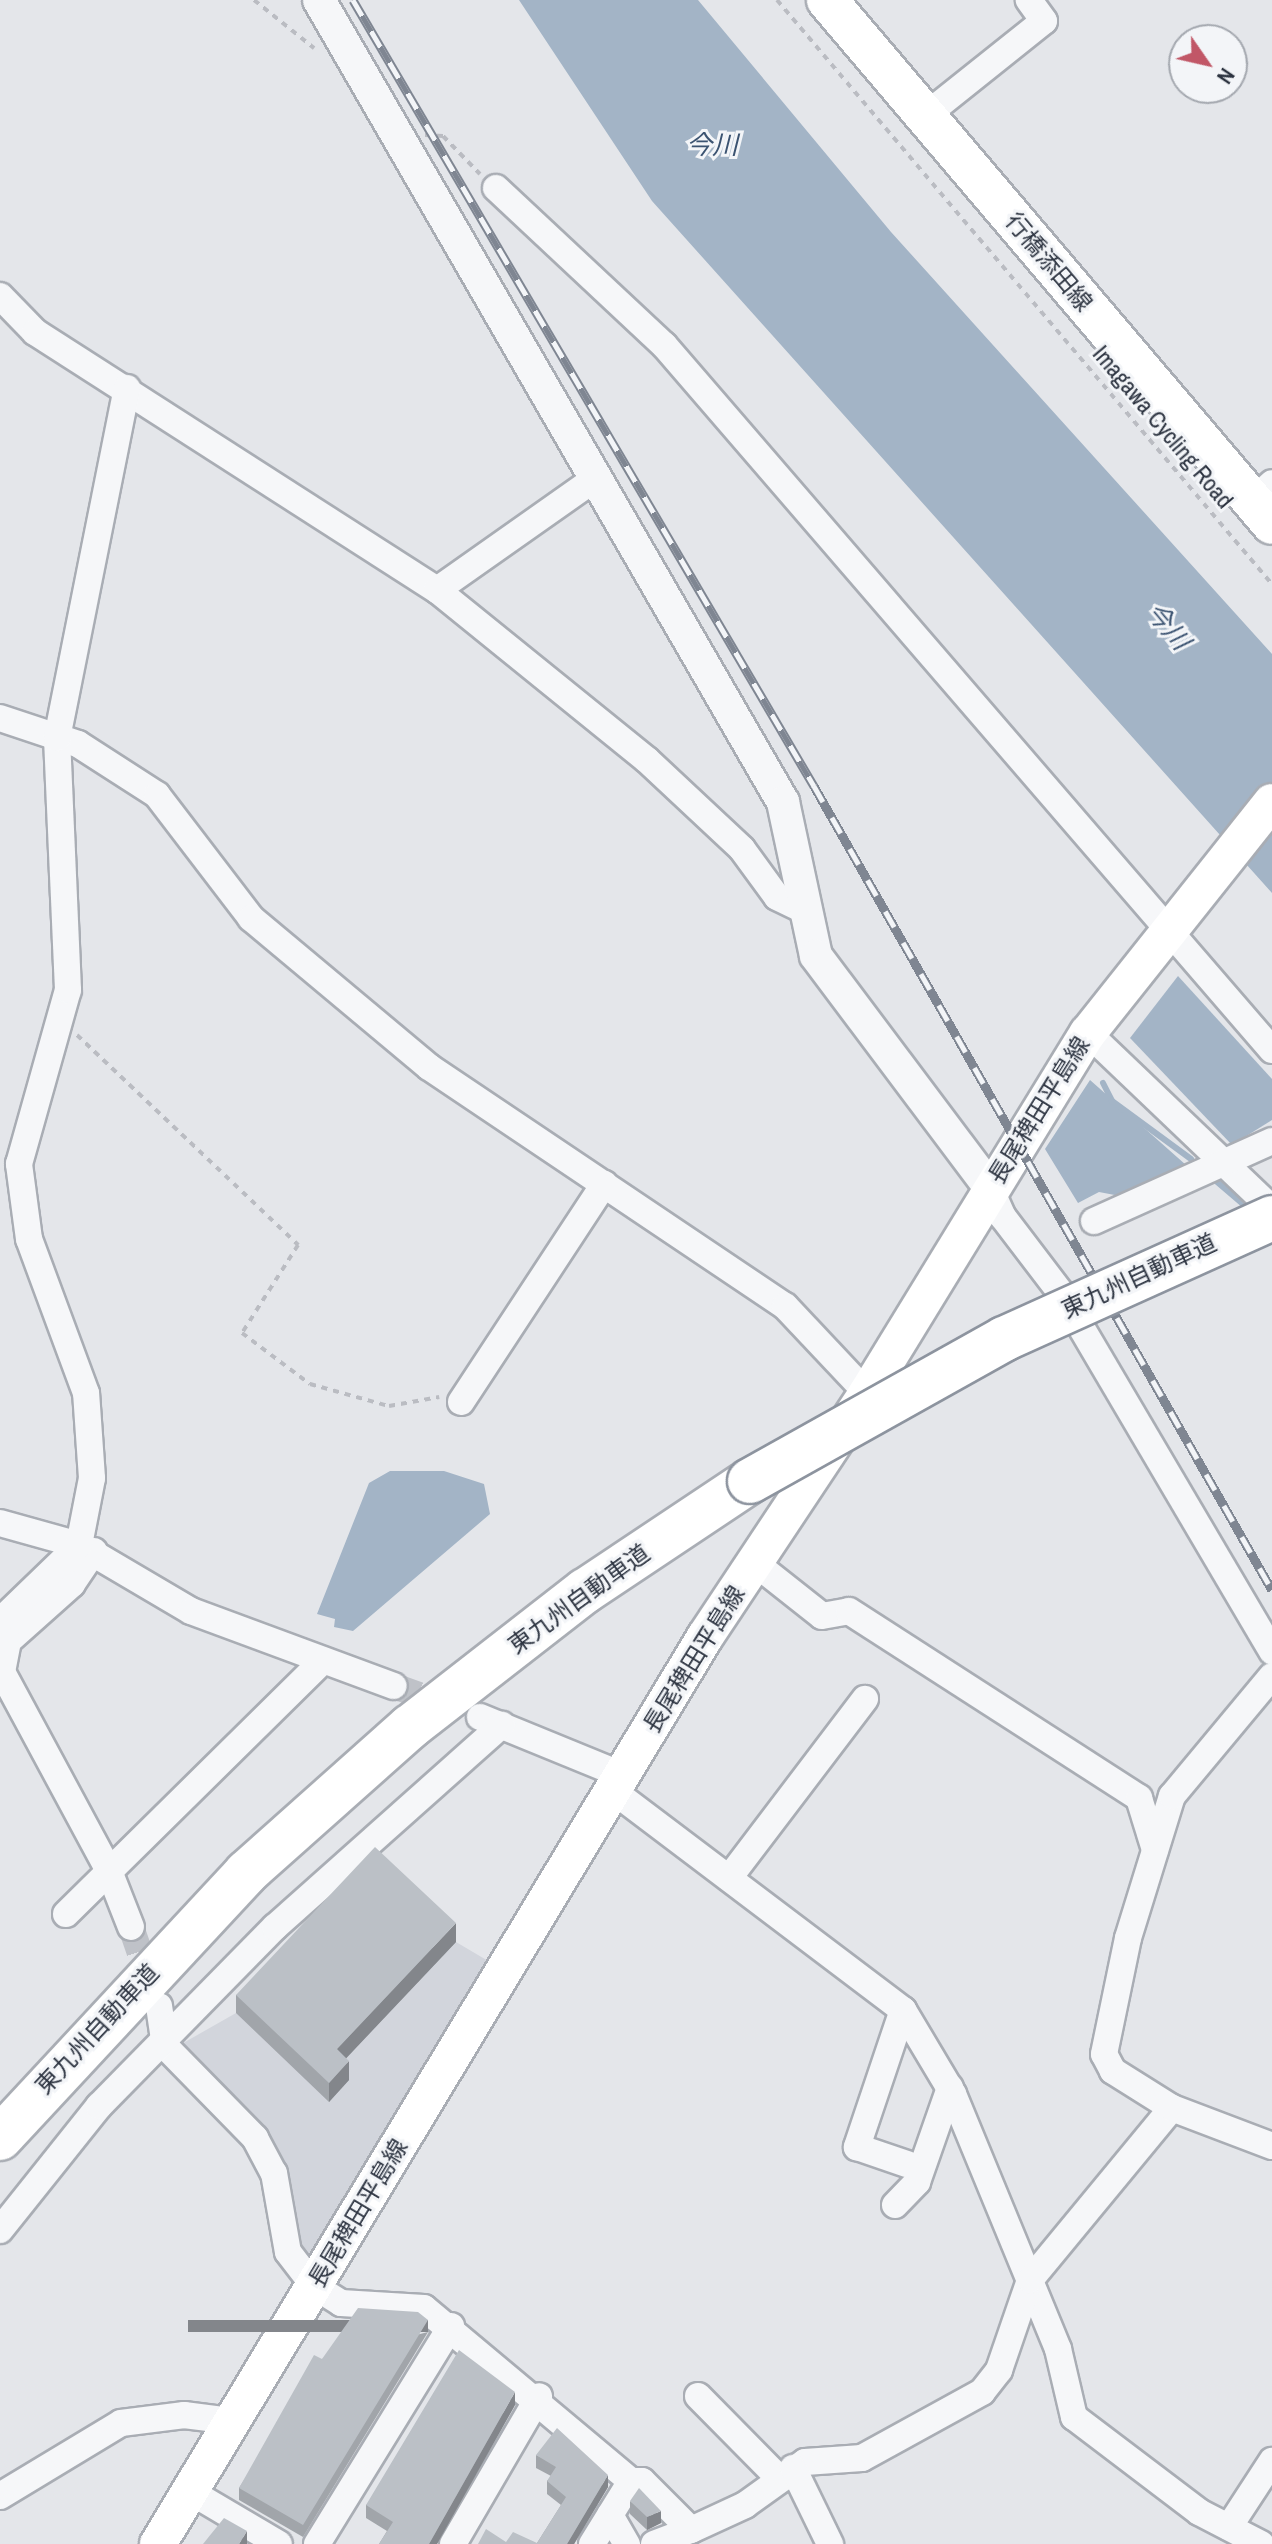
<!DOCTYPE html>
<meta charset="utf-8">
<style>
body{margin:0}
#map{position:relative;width:1272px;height:2544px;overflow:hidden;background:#e4e6ea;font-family:"Archivo Narrow","Noto Sans JP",sans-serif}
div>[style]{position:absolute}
.built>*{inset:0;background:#d2d5dc}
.water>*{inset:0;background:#a3b4c6}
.stream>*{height:6px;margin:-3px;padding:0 3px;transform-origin:3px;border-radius:3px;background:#a3b4c6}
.minor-tunnel>*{height:26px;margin-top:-13px;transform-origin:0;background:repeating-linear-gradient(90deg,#bfc2c8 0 26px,transparent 0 39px)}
.path>*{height:4px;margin-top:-2px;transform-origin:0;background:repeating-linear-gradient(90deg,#babcc2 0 6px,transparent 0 12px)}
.roads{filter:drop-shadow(2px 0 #a9adb4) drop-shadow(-2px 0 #a9adb4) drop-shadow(0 2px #a9adb4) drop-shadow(0 -2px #a9adb4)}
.minor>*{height:26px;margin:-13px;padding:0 13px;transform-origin:13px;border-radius:13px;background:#f6f7f9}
.tertiary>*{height:32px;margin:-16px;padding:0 16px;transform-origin:16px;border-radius:16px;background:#f6f7f9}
.secondary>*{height:36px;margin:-18px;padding:0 18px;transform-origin:18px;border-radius:18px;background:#fff}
.primary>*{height:40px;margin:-20px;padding:0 20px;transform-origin:20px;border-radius:20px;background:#fff}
.motorway>*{height:44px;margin:-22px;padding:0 22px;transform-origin:22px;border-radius:22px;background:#fff}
.rail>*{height:9px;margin-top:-4.5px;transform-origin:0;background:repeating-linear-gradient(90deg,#f3f5f8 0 18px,#7f8692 0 36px);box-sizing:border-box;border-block:2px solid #7f8692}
.bridges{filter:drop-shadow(2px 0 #8d949f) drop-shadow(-2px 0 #8d949f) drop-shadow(0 2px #8d949f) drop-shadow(0 -2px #8d949f)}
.motorway-bridge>*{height:44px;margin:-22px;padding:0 22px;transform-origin:22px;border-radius:22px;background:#fff}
.wall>*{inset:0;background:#a1a5aa}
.shaded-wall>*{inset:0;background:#83868b;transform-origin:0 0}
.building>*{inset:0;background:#bbc0c6}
span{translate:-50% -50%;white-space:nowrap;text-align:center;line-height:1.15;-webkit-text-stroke:6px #f3f5f8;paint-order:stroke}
.street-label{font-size:24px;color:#2d3441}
.water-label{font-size:26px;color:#3b5371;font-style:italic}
.north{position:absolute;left:1168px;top:24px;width:80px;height:80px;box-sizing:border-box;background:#f3f5f8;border:2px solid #a4a8af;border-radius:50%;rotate:124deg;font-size:22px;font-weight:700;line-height:32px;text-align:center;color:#2d3441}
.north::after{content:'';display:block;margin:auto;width:28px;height:36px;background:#c15767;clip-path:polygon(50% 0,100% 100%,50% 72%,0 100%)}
</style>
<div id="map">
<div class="built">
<div style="clip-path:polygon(375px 1865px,456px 1942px,495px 1965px,314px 2264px,297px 2252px,283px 2171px,178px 2046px,236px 2013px)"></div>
</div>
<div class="water">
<div style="clip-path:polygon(519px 0,698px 0,891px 232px,1272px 654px,1272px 893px,652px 201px)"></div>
<div style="clip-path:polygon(1178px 976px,1272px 1079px,1272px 1120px,1232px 1145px,1130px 1038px)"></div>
<div style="clip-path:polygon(1090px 1080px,1186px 1165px,1120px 1196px,1099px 1192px,1078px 1203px,1045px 1149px)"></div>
<div style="clip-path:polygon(390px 1471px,444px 1471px,484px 1484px,490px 1514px,353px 1631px,334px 1627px,335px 1619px,317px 1614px,369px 1483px)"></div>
</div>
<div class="stream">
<div style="left:1103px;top:1083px;width:20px;rotate:63deg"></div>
<div style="left:1112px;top:1101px;width:98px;rotate:36.3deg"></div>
<div style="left:1216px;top:1181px;width:45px;rotate:40.5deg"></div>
</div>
<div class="minor-tunnel">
<div style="left:394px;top:1686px;width:59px;rotate:19.7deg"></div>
<div style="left:131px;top:1927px;width:65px;rotate:71deg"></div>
</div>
<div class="path">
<div style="left:254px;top:0;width:77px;rotate:38.7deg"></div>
<div style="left:777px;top:0;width:766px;rotate:49.72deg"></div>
<div style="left:425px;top:135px;width:18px;rotate:3deg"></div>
<div style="left:443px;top:136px;width:53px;rotate:45.8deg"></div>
<div style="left:77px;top:1035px;width:305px;rotate:43.5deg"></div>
<div style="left:298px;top:1245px;width:104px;rotate:122.5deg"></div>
<div style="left:242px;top:1333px;width:85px;rotate:36.9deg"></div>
<div style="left:310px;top:1384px;width:82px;rotate:15.6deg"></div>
<div style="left:389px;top:1406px;width:51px;rotate:-10.2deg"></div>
</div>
<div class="roads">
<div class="minor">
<div style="left:925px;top:116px;width:152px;rotate:-38.6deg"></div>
<div style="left:1044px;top:21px;width:26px;rotate:-126deg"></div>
<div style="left:496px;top:188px;width:230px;rotate:43.1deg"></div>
<div style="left:664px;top:345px;width:931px;rotate:49.23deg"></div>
<div style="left:0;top:296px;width:50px;rotate:45.8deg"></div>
<div style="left:35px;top:332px;width:478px;rotate:32.7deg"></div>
<div style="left:437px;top:590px;width:270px;rotate:39deg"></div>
<div style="left:647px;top:760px;width:130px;rotate:43.1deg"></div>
<div style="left:742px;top:849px;width:59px;rotate:53.9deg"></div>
<div style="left:777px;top:897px;width:30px;rotate:26deg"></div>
<div style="left:1253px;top:501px;width:26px;rotate:-43deg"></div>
<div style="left:437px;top:590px;width:196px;rotate:-35.2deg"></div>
<div style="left:0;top:718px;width:82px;rotate:18.4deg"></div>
<div style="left:78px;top:744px;width:94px;rotate:32.8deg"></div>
<div style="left:157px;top:795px;width:155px;rotate:52.6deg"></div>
<div style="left:251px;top:918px;width:232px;rotate:39.9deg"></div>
<div style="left:429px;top:1067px;width:429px;rotate:33.9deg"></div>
<div style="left:785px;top:1306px;width:120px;rotate:46.7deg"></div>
<div style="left:1088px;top:1033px;width:255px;rotate:43.7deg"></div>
<div style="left:990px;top:1188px;width:32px;rotate:66deg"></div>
<div style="left:1003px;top:1217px;width:96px;rotate:52.7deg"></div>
<div style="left:1061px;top:1293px;width:416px;rotate:59.5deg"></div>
<div style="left:1094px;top:1221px;width:195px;rotate:-24.2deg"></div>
<div style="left:461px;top:1402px;width:261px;rotate:-56.7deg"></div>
<div style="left:0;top:1523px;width:82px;rotate:15.6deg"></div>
<div style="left:79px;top:1545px;width:130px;rotate:30.5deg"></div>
<div style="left:191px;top:1611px;width:216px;rotate:20.3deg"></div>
<div style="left:94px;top:1551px;width:40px;rotate:124deg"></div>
<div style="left:72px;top:1584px;width:86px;rotate:138.3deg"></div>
<div style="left:8px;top:1641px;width:32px;rotate:101deg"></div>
<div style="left:2px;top:1672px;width:226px;rotate:61.7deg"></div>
<div style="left:109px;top:1871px;width:60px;rotate:68.6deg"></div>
<div style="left:755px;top:1563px;width:85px;rotate:38.3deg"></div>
<div style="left:822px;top:1616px;width:27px;rotate:-10deg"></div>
<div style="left:849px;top:1611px;width:345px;rotate:32.8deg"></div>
<div style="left:1139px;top:1798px;width:54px;rotate:72.9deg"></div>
<div style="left:0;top:1621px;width:110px;rotate:-43.9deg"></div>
<div style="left:79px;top:1545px;width:68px;rotate:-79deg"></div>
<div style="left:92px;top:1478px;width:85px;rotate:-94deg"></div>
<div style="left:86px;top:1393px;width:164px;rotate:-110.3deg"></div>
<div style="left:29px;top:1239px;width:76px;rotate:-97.6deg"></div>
<div style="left:19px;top:1164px;width:181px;rotate:-74.3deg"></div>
<div style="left:68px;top:990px;width:252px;rotate:-92.5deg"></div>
<div style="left:57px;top:738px;width:357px;rotate:-78.7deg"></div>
<div style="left:480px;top:1717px;width:153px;rotate:22.2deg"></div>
<div style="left:612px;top:1790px;width:365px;rotate:37.1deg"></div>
<div style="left:903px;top:2010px;width:98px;rotate:59.2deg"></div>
<div style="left:953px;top:2094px;width:276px;rotate:67.6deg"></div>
<div style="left:1058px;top:2349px;width:70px;rotate:76.8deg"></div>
<div style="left:1074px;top:2417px;width:157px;rotate:37.2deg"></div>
<div style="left:1199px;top:2512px;width:70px;rotate:27.3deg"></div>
<div style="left:729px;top:1878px;width:225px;rotate:-52.8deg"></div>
<div style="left:66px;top:1914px;width:361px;rotate:-44.6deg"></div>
<div style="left:159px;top:2006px;width:40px;rotate:81.5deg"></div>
<div style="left:165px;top:2046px;width:129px;rotate:45.6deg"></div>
<div style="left:255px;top:2138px;width:40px;rotate:62deg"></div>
<div style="left:274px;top:2173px;width:80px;rotate:80deg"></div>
<div style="left:288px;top:2252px;width:43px;rotate:52.6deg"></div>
<div style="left:314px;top:2286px;width:32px;rotate:32deg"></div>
<div style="left:341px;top:2303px;width:83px;rotate:3.4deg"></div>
<div style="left:424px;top:2308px;width:270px;rotate:39.9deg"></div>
<div style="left:631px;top:2481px;width:11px"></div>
<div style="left:642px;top:2481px;width:69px;rotate:45deg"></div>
<div style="left:691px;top:2530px;width:60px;rotate:-24.8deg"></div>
<div style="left:745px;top:2505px;width:74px;rotate:-35.6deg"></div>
<div style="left:805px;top:2462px;width:57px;rotate:-4deg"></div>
<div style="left:862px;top:2458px;width:137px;rotate:-28.8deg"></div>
<div style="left:982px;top:2392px;width:28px;rotate:-52deg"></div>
<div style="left:999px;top:2370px;width:95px;rotate:-71deg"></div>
<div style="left:1030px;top:2280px;width:223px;rotate:-50.5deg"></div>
<div style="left:1172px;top:2108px;width:107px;rotate:20.8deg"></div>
<div style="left:903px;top:2010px;width:145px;rotate:108.6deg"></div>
<div style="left:857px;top:2147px;width:53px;rotate:18.8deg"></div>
<div style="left:1172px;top:2108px;width:70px;rotate:-147.9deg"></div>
<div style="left:1113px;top:2071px;width:19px;rotate:-118deg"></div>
<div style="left:1104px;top:2054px;width:118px;rotate:-78.3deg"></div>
<div style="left:1128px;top:1938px;width:149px;rotate:-72.8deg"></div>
<div style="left:1172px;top:1796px;width:156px;rotate:-50.2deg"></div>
<div style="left:895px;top:2205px;width:32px;rotate:-46deg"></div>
<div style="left:917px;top:2182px;width:100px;rotate:-70.7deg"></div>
<div style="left:0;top:2230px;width:159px;rotate:-51.4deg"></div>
<div style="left:99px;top:2106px;width:251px;rotate:-45.5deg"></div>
<div style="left:275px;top:1927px;width:304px;rotate:-41.7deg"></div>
<div style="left:698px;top:2396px;width:114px;rotate:45.4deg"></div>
<div style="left:793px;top:2468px;width:85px;rotate:64deg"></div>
<div style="left:191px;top:2492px;width:102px;rotate:30.6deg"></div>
<div style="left:0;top:2496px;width:141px;rotate:-31.1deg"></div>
<div style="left:121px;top:2423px;width:64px;rotate:-7.2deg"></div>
<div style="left:184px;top:2415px;width:47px;rotate:7.3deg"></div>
<div style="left:610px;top:2515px;width:34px;rotate:60deg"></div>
<div style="left:1229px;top:2527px;width:79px;rotate:-56.9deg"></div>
<div style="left:317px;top:2544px;width:256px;rotate:-58.4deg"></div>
<div style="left:453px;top:2544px;width:171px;rotate:-59.8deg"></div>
<div style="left:592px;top:2544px;width:74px;rotate:-58.2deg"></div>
<div style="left:654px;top:2544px;width:40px;rotate:-21deg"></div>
</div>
<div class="tertiary">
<div style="left:319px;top:0;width:927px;rotate:59.95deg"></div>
<div style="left:783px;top:802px;width:157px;rotate:77.9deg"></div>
<div style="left:816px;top:956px;width:290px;rotate:53.1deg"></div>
</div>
<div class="secondary">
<div style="left:158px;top:2544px;width:1059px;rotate:-58.91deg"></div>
<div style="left:705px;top:1637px;width:293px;rotate:-56.4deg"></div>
<div style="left:867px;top:1393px;width:422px;rotate:-58.5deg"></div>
<div style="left:1088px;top:1033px;width:295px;rotate:-51.5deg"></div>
</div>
<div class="primary">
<div style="left:827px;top:0;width:687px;rotate:49.66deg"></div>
</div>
<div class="motorway">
<div style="left:0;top:2138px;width:362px;rotate:-47.1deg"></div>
<div style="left:246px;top:1873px;width:220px;rotate:-41.7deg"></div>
<div style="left:410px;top:1727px;width:222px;rotate:-37.9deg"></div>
<div style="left:585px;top:1591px;width:198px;rotate:-33.7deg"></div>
</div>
</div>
<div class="rail">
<div style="left:353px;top:0;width:911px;rotate:59.61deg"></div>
<div style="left:814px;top:786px;width:925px;rotate:60.33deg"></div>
</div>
<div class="bridges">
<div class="motorway-bridge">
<div style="left:750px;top:1481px;width:291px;rotate:-29.2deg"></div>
<div style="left:1004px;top:1339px;width:294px;rotate:-24.3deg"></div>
</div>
</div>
<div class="wall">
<div style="clip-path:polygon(456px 1942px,346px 2058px,349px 2080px,329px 2102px,236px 2013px,236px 1995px)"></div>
<div style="clip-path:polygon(428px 2332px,303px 2537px,239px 2500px,239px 2488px,322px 2359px)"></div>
<div style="clip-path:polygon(515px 2405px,437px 2544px,379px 2544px,387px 2531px,366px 2518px,366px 2505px)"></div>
<div style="clip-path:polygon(536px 2455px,608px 2487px,574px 2544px,478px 2544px,506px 2542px,537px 2543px,561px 2505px,547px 2494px,547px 2481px,551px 2476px,536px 2468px)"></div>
<div style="clip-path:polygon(630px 2501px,661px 2523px,647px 2530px,630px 2514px)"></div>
</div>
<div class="shaded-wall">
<div style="clip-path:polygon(456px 1923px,456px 1942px,337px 2068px,337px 2049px)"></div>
<div style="clip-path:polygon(349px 2061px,349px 2080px,329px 2102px,329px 2083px)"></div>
<div style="left:428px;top:2320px;width:12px;height:240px;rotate:90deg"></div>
<div style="clip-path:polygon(515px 2392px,515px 2405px,437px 2544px,429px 2544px)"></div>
<div style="clip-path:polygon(608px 2475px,608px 2487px,574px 2544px,567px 2544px)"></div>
<div style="clip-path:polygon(661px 2511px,661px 2523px,647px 2530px,647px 2517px)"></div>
<div style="clip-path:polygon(247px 2531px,247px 2544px,239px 2544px)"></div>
</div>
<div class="building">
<div style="clip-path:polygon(375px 1847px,456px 1923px,337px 2049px,349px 2061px,329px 2083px,236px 1995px)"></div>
<div style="clip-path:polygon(358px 2308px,418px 2312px,428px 2320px,303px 2525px,239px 2488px,314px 2355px,322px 2359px)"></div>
<div style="clip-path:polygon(459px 2350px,515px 2392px,429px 2544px,379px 2544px,393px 2522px,366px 2505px)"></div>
<div style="clip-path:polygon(557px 2428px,608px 2475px,567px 2544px,478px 2544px,486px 2529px,506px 2542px,513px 2532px,537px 2543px,566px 2497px,547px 2481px,556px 2467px,536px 2455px)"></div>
<div style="clip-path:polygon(639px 2488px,661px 2511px,647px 2517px,630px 2501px)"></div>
<div style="clip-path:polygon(224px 2518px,247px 2531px,239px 2544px,203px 2544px)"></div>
</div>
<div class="street-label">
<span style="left:1049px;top:262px;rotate:50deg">行橋添田線</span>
<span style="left:1163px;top:427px;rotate:50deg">Imagawa Cycling Road</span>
<span style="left:1039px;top:1110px;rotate:-58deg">長尾稗田平島線</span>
<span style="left:1139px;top:1276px;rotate:-25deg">東九州自動車道</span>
<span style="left:579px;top:1599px;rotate:-36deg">東九州自動車道</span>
<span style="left:694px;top:1659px;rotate:-58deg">長尾稗田平島線</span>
<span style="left:97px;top:2029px;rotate:-47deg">東九州自動車道</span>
<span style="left:358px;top:2213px;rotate:-59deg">長尾稗田平島線</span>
</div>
<div class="water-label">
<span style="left:712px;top:145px">今川</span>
<span style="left:1168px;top:626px;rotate:50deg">今川</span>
</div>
<div class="north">N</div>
</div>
